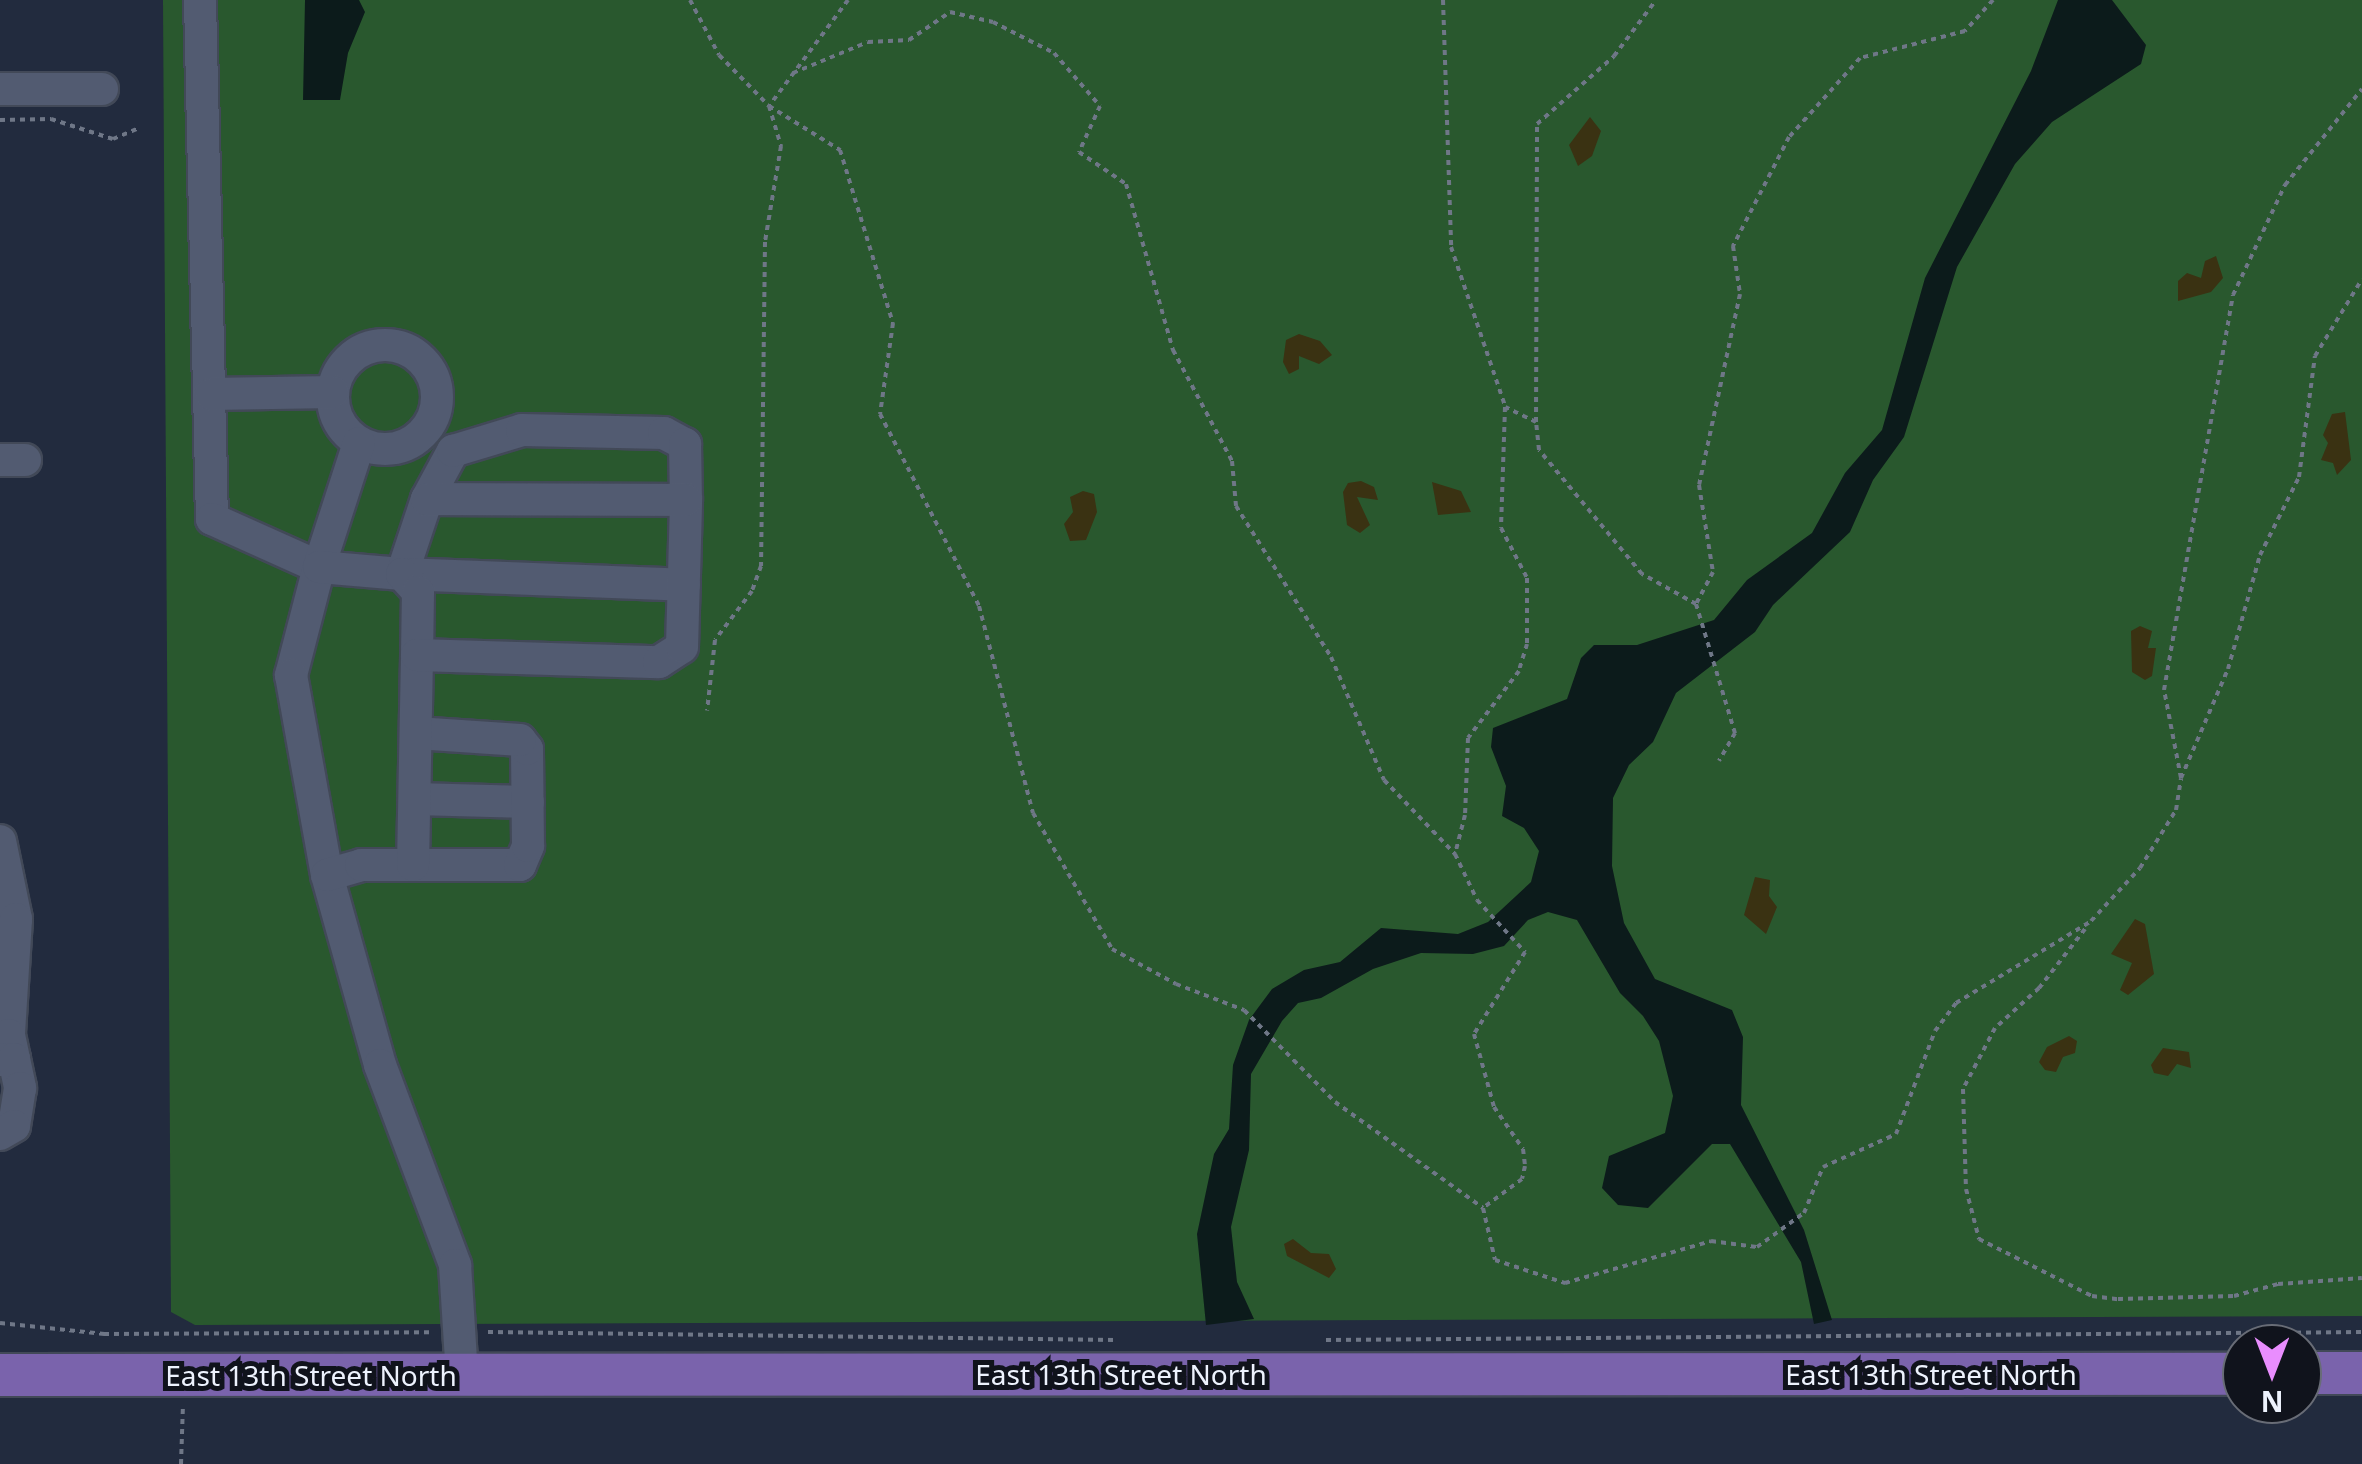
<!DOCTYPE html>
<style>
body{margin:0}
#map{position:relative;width:2362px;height:1464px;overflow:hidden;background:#222b3e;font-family:"Noto Sans",sans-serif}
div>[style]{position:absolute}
.green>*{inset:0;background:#29582e}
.sand>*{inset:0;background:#3a3212}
.water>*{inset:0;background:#0c1b1b}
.path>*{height:4px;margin-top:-2px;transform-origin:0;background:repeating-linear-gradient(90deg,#6f7787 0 5px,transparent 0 10px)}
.roads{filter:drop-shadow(2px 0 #424958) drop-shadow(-2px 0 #424958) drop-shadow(0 2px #424958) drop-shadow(0 -2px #424958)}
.minor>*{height:32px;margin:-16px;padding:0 16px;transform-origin:16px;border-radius:16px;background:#525b71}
.minor>.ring{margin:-16px;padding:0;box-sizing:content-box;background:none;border:32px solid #525b71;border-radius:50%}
.major>*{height:42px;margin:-21px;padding:0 21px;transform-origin:21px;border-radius:21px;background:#7a63ac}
span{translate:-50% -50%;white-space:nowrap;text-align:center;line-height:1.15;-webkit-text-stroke:10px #10131c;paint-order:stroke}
.street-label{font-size:28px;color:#edf2fd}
.north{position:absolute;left:2222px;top:1324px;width:100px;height:100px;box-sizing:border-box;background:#10131c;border:2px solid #686c76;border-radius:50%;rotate:180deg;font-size:28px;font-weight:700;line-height:40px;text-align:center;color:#edf2fd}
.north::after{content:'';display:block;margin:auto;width:35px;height:45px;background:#e98dfe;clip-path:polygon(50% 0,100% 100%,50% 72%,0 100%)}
</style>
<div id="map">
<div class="green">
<div style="clip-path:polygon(163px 0,2362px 0,2362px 1316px,195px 1325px,171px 1312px)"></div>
</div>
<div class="sand">
<div style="clip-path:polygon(1590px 117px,1601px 131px,1592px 156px,1578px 166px,1569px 145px)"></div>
<div style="clip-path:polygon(2216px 256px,2223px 278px,2211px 292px,2178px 301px,2178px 281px,2187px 273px,2201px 278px,2205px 261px)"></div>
<div style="clip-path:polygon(1299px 334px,1320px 341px,1332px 355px,1319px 364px,1299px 356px,1299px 369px,1289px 374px,1283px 362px,1286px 340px)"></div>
<div style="clip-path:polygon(2345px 412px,2351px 460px,2337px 475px,2333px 463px,2321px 460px,2328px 443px,2323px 435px,2332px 414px)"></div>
<div style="clip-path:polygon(1361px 481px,1374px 487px,1378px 500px,1357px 497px,1370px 525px,1360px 533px,1347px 525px,1343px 492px,1348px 483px)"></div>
<div style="clip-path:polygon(1432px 482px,1461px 491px,1471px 512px,1438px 515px)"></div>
<div style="clip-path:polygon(1083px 491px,1094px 494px,1097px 512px,1086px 540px,1070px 541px,1064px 524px,1073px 512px,1070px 497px)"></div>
<div style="clip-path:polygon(2140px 626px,2152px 631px,2148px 648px,2156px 648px,2152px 676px,2145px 680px,2132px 672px,2131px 631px)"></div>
<div style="clip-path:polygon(1755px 877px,1770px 880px,1769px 896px,1777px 907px,1766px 934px,1744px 915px)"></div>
<div style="clip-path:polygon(2135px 919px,2145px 924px,2154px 974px,2128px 995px,2120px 990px,2132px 963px,2111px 954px)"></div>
<div style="clip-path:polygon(2069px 1036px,2077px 1041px,2075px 1053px,2063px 1057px,2056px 1072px,2045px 1070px,2039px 1062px,2047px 1047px)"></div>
<div style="clip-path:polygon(2163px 1048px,2189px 1052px,2191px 1068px,2177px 1064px,2168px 1076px,2154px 1073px,2151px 1065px)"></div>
<div style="clip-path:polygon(1293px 1239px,1311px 1253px,1329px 1254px,1336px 1269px,1329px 1278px,1287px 1256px,1284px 1244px)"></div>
</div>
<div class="water">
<div style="clip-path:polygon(305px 0,359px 0,365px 12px,348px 53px,340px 100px,303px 100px)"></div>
<div style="clip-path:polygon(2058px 0,2112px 0,2146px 45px,2141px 64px,2052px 122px,2015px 164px,1957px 267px,1904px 437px,1873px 480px,1850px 532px,1773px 605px,1755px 632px,1676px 693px,1653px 742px,1629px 765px,1613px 798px,1612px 866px,1624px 923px,1655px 979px,1732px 1010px,1743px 1037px,1741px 1105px,1804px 1230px,1832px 1320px,1814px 1324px,1801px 1262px,1730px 1144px,1712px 1144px,1648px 1208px,1618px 1205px,1602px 1188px,1609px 1156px,1665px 1133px,1673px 1096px,1659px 1041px,1643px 1016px,1620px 993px,1577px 920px,1548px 912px,1528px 920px,1504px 946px,1473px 954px,1421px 953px,1373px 969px,1321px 998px,1298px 1003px,1282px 1021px,1251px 1074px,1249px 1150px,1231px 1227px,1237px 1282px,1254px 1319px,1206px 1325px,1197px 1234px,1214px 1154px,1229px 1129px,1233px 1065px,1249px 1020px,1272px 989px,1304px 970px,1340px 962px,1381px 928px,1458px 934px,1488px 922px,1531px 882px,1539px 851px,1524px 828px,1502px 816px,1506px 786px,1491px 747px,1493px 728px,1567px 699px,1581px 658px,1594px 645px,1637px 645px,1714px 620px,1747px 580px,1812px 533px,1845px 473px,1882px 430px,1925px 278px,2031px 71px)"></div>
</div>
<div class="path">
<div style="left:690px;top:0;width:62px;rotate:62.2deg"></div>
<div style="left:719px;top:55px;width:71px;rotate:45.6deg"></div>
<div style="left:769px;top:106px;width:42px;rotate:73.3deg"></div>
<div style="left:781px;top:146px;width:97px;rotate:99.5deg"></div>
<div style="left:765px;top:242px;width:324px;rotate:90.7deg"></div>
<div style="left:761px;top:566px;width:27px;rotate:110deg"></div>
<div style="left:752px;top:591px;width:61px;rotate:127.1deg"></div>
<div style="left:715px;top:640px;width:71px;rotate:96.4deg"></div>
<div style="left:848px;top:0;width:132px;rotate:126.7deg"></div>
<div style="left:769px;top:106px;width:84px;rotate:31.8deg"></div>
<div style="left:840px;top:150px;width:181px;rotate:73deg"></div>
<div style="left:893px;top:323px;width:92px;rotate:98.1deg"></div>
<div style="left:880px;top:414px;width:216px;rotate:62.7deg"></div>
<div style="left:979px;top:606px;width:214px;rotate:75.4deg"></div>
<div style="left:1033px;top:813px;width:157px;rotate:59.8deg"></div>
<div style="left:1112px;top:949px;width:73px;rotate:28.7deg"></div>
<div style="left:1176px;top:984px;width:73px;rotate:20.9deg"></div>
<div style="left:1244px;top:1010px;width:129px;rotate:45.3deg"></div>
<div style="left:1335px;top:1102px;width:182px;rotate:35.6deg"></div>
<div style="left:1443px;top:0;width:247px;rotate:88.1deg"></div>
<div style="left:1451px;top:247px;width:168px;rotate:71.2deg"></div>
<div style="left:1993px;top:0;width:42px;rotate:132.1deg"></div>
<div style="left:1965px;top:31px;width:108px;rotate:165.6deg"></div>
<div style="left:1860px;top:58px;width:106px;rotate:131.9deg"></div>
<div style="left:1789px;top:137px;width:123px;rotate:117.2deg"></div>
<div style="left:1733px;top:246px;width:49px;rotate:81.7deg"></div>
<div style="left:1740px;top:294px;width:195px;rotate:102.1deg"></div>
<div style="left:1699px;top:485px;width:88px;rotate:80.9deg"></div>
<div style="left:1713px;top:572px;width:36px;rotate:118deg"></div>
<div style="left:1696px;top:604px;width:62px;rotate:-150.9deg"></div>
<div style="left:1642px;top:574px;width:161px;rotate:-129.7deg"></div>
<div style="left:1539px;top:450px;width:28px;rotate:-96deg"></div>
<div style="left:1536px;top:422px;width:34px;rotate:-154deg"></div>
<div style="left:1505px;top:407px;width:121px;rotate:91.9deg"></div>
<div style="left:1501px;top:528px;width:56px;rotate:62.5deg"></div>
<div style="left:1527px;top:578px;width:66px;rotate:90deg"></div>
<div style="left:1527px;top:644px;width:28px;rotate:107deg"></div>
<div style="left:1519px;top:671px;width:84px;rotate:127.3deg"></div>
<div style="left:1468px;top:738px;width:77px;rotate:92.2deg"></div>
<div style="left:1465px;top:815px;width:40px;rotate:104.4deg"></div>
<div style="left:1455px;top:854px;width:51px;rotate:64.4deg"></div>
<div style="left:1477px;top:900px;width:71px;rotate:47.3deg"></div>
<div style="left:1525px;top:952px;width:97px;rotate:121.9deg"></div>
<div style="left:1474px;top:1034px;width:76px;rotate:74.7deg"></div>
<div style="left:1494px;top:1107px;width:51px;rotate:55.4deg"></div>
<div style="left:1523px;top:1149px;width:17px;rotate:83deg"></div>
<div style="left:1525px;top:1166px;width:13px;rotate:103deg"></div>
<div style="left:1522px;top:1179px;width:49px;rotate:143.4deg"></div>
<div style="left:1483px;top:1208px;width:53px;rotate:77deg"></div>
<div style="left:1495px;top:1260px;width:74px;rotate:18.2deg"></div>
<div style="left:1565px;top:1283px;width:152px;rotate:-16deg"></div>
<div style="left:1711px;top:1241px;width:46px;rotate:7.4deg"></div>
<div style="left:1757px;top:1247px;width:58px;rotate:-35.9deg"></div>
<div style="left:1804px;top:1213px;width:50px;rotate:-67.6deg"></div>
<div style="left:1823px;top:1167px;width:80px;rotate:-24.3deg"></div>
<div style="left:1896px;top:1134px;width:110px;rotate:-69.3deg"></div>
<div style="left:1935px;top:1031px;width:35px;rotate:-53deg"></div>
<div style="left:1956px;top:1003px;width:157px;rotate:-31.2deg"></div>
<div style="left:793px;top:73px;width:81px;rotate:-22.5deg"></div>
<div style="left:868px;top:42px;width:41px;rotate:-2.8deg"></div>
<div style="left:909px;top:40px;width:50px;rotate:-34.3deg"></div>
<div style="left:950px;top:12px;width:44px;rotate:13.1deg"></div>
<div style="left:993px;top:22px;width:68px;rotate:26.9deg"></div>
<div style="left:1054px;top:53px;width:70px;rotate:49deg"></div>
<div style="left:1100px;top:106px;width:51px;rotate:114.5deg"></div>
<div style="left:1079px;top:152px;width:57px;rotate:34.2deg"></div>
<div style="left:1126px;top:184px;width:173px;rotate:74.2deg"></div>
<div style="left:1173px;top:350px;width:126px;rotate:62deg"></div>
<div style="left:1232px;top:461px;width:45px;rotate:84.9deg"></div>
<div style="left:1236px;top:506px;width:178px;rotate:57.8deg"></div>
<div style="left:1331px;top:657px;width:134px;rotate:66.7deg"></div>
<div style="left:1384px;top:780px;width:103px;rotate:46.2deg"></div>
<div style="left:0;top:120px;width:51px;rotate:-1.1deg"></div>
<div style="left:51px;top:119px;width:65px;rotate:17.9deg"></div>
<div style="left:113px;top:139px;width:28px;rotate:-23deg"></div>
<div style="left:1536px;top:422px;width:298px;rotate:-89.8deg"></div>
<div style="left:1537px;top:124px;width:103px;rotate:-41.4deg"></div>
<div style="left:1614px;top:56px;width:70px;rotate:-53.1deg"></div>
<div style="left:1696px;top:604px;width:135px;rotate:73.2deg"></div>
<div style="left:1735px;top:733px;width:32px;rotate:120deg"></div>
<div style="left:2181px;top:778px;width:90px;rotate:-100.9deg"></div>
<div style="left:2164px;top:690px;width:401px;rotate:-80.1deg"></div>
<div style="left:2233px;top:295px;width:122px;rotate:-64.7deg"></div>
<div style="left:2285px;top:185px;width:123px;rotate:-51.3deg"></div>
<div style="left:2091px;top:921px;width:72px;rotate:-47.2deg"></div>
<div style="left:2140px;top:868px;width:68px;rotate:-58.2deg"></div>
<div style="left:2176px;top:810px;width:32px;rotate:-81deg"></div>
<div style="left:2181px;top:778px;width:119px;rotate:-66.7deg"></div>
<div style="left:2228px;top:669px;width:118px;rotate:-74.3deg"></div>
<div style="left:2260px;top:555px;width:87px;rotate:-63.4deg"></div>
<div style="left:2299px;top:477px;width:122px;rotate:-82.5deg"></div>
<div style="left:2315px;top:356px;width:90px;rotate:-58.6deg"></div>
<div style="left:2085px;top:929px;width:75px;rotate:127.9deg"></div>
<div style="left:2039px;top:988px;width:59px;rotate:137.7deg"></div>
<div style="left:1995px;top:1028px;width:69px;rotate:117.7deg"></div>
<div style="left:1963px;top:1089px;width:100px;rotate:88.3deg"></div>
<div style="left:1966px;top:1189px;width:52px;rotate:75.4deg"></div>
<div style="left:1979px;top:1239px;width:127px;rotate:26.8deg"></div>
<div style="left:2092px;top:1296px;width:26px;rotate:7deg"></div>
<div style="left:2118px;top:1299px;width:116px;rotate:-1.5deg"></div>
<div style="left:2234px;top:1296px;width:46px;rotate:-15.3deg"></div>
<div style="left:2278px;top:1284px;width:84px;rotate:-4.1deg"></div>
<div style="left:0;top:1323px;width:105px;rotate:6deg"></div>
<div style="left:104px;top:1334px;width:329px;rotate:-0.3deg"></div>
<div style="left:488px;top:1332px;width:628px;rotate:0.73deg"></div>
<div style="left:1326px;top:1340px;width:1036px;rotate:-0.44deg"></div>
<div style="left:181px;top:1464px;width:59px;rotate:-88.1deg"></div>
</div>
<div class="roads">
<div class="minor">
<div style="left:200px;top:0;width:519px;rotate:88.68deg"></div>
<div style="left:212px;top:519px;width:117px;rotate:24.2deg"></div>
<div style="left:319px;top:567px;width:112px;rotate:104.5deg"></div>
<div style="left:291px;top:675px;width:203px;rotate:79.8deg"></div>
<div style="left:327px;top:875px;width:197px;rotate:74.4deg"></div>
<div style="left:380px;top:1065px;width:214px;rotate:69.4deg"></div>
<div style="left:455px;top:1265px;width:110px;rotate:86.4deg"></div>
<div style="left:0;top:89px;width:102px"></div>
<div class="ring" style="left:333px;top:345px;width:72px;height:72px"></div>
<div style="left:211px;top:394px;width:122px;rotate:-0.9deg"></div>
<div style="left:359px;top:443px;width:130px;rotate:107.9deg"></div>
<div style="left:319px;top:567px;width:83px;rotate:4.8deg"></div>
<div style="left:402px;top:574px;width:79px;rotate:-71.6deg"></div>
<div style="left:427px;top:499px;width:55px;rotate:-61.6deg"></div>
<div style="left:453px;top:451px;width:72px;rotate:-16.9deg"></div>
<div style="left:522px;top:430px;width:142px;rotate:1.2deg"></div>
<div style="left:664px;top:433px;width:24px;rotate:28deg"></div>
<div style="left:685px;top:444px;width:56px;rotate:89deg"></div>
<div style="left:0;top:460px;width:25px"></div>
<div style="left:402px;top:574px;width:282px;rotate:2.2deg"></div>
<div style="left:402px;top:574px;width:24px;rotate:48deg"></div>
<div style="left:418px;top:592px;width:63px;rotate:90.9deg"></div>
<div style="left:415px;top:799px;width:113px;rotate:1.5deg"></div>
<div style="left:0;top:841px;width:80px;rotate:78.4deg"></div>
<div style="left:16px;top:919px;width:116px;rotate:93.5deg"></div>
<div style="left:9px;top:1035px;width:25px;rotate:78deg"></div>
<div style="left:413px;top:865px;width:107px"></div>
<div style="left:520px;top:865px;width:21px;rotate:-67deg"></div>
<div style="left:528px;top:846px;width:97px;rotate:-90.6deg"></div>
<div style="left:527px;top:749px;width:11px;rotate:-128deg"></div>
<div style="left:520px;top:740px;width:104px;rotate:-176.1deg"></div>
<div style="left:327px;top:875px;width:35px;rotate:-16deg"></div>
<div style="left:361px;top:865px;width:52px"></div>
<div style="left:413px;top:865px;width:210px;rotate:-88.9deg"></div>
<div style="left:417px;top:655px;width:242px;rotate:1.7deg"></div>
<div style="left:659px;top:662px;width:27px;rotate:-33deg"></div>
<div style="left:682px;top:647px;width:147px;rotate:-88.4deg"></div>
<div style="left:686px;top:500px;width:259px;rotate:-179.8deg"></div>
<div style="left:0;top:1060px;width:14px;rotate:-4deg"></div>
<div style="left:14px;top:1059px;width:30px;rotate:78deg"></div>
<div style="left:20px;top:1088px;width:38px;rotate:99deg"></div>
<div style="left:14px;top:1126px;width:16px;rotate:150deg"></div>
</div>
<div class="major">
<div style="left:2302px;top:1373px;width:60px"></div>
<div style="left:0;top:1375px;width:2242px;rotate:-0.03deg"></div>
</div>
</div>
<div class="street-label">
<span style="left:1121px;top:1374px">East 13th Street North</span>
<span style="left:1931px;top:1374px">East 13th Street North</span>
<span style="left:311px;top:1375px">East 13th Street North</span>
</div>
<div class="north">N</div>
</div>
